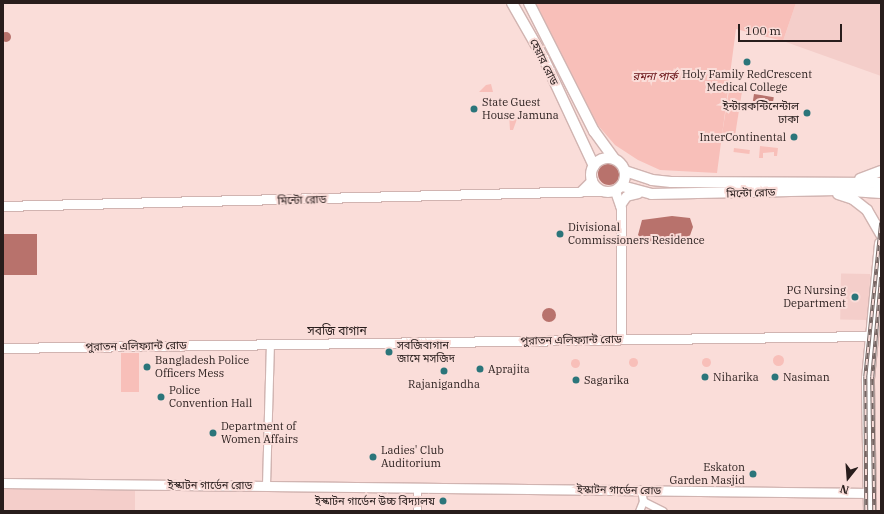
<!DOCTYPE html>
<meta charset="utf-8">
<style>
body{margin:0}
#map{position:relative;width:884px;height:514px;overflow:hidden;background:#faddd9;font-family:"IBM Plex Serif","Noto Sans Bengali",serif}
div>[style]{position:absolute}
.built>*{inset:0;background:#f4ceca;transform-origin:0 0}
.green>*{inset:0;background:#f8bfb9;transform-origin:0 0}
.round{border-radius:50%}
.water>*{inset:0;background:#b8726c;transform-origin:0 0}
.roads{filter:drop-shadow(1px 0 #d1b4b1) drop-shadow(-1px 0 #d1b4b1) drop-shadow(0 1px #d1b4b1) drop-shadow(0 -1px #d1b4b1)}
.street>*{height:7px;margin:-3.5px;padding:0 3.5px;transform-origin:3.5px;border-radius:3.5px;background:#fff}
.secondary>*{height:9px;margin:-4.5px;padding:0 4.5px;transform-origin:4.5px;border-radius:4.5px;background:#fff}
.primary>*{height:10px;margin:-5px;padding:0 5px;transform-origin:5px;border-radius:5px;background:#fff}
.primary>.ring{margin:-5px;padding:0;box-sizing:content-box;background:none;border:10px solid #fff;border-radius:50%}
.highway>*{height:12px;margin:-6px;padding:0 6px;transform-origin:6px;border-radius:6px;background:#fff}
.rail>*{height:3.5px;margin-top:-1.75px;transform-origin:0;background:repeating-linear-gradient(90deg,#faddd9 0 6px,#776663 0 12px);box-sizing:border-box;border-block:1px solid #776663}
.dots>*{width:11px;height:11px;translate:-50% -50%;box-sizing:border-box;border:2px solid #faddd9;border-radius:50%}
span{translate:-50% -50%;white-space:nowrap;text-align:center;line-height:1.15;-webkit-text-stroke:4px #faddd9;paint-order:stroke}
.street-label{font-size:11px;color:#281d1c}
.poi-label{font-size:11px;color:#281d1c}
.left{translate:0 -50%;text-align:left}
.right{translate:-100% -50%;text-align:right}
.park-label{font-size:11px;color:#640c11;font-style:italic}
.neighbourhood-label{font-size:12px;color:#281d1c}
.frame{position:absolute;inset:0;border:4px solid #281d1c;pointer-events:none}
.north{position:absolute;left:828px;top:458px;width:40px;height:40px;-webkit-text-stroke:3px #faddd9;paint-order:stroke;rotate:197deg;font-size:11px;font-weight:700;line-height:16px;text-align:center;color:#281d1c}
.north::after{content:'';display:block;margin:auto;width:14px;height:18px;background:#281d1c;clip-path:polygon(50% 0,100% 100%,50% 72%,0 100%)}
.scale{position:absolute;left:738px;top:24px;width:104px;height:18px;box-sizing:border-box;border:2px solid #281d1c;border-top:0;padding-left:5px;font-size:12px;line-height:14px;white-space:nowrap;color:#281d1c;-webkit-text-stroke:3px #faddd9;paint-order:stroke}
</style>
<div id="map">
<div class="built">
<div style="clip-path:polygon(796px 3px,881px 3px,881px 76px,783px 41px)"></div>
<div style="left:870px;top:274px;width:46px;height:29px;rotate:91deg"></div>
<div style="left:135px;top:487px;width:24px;height:132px;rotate:90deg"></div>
</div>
<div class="green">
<div style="clip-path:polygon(532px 3px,796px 3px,783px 41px,736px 29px,717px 173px,660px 170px,638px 160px,615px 145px,596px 123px)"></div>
<div style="clip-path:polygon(491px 84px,493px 92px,479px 92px,486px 85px)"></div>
<div style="left:730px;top:84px;width:13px;height:51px;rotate:9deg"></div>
<div style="clip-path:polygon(509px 114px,515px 115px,517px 119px,513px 130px,510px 130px)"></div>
<div style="clip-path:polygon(760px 146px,778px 148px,777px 156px,774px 156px,774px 152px,763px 153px,763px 158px,759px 158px)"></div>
<div style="left:734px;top:148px;width:16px;height:4px;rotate:7deg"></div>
<div style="left:121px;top:353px;width:18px;height:39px"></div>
<div class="round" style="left:772.5px;top:354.5px;width:11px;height:11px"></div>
<div class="round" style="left:701.5px;top:357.5px;width:9px;height:9px"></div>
<div class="round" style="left:628.5px;top:357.5px;width:9px;height:9px"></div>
<div class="round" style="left:570.5px;top:358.5px;width:9px;height:9px"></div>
</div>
<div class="water">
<div class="round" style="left:1px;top:32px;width:10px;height:10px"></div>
<div style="left:754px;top:94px;width:20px;height:13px;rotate:9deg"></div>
<div class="round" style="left:598px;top:163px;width:22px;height:22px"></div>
<div style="clip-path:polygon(672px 216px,690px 218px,693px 227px,688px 241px,678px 244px,653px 242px,642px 239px,638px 235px,642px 220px)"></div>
<div style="left:3px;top:234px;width:34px;height:41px"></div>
<div class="round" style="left:542px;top:308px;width:14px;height:14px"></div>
</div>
<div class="roads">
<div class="street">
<div style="left:266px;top:485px;width:141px;rotate:-88.4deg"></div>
<div style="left:417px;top:487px;width:24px;rotate:90deg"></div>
<div style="left:643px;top:501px;width:22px;rotate:27deg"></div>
<div style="left:639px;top:511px;width:11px;rotate:-68deg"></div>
<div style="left:643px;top:501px;width:11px;rotate:-100deg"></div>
</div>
<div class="secondary">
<div style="left:615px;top:191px;width:18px;rotate:71deg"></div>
<div style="left:621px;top:208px;width:131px;rotate:90deg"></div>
<div style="left:580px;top:192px;width:17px;rotate:-45deg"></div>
<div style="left:620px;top:205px;width:11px;rotate:-56deg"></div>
<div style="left:626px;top:196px;width:12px;rotate:-14deg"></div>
<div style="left:3px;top:206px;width:598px;rotate:-1.44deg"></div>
<div style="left:3px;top:348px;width:868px;rotate:-0.79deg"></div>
<div style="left:3px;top:483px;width:867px;rotate:0.66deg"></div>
</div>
<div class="primary">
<div style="left:512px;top:3px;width:64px;rotate:60.3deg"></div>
<div style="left:544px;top:59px;width:118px;rotate:65deg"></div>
<div style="left:529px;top:3px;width:144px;rotate:63.1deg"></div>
<div style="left:594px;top:131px;width:34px;rotate:54deg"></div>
<div class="ring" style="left:591px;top:158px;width:24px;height:24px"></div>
<div style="left:625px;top:171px;width:28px;rotate:18deg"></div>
<div style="left:652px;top:180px;width:19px;rotate:6deg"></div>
<div style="left:671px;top:182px;width:210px;rotate:0.3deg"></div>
<div style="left:860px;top:179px;width:22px;rotate:-21deg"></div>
<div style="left:622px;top:186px;width:30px;rotate:15deg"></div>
<div style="left:651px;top:194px;width:186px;rotate:-1.2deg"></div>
<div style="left:837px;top:190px;width:44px;rotate:3.9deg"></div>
<div style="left:838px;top:194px;width:16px;rotate:18deg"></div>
<div style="left:853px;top:199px;width:18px;rotate:38deg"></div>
<div style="left:867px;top:210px;width:28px;rotate:60deg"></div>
</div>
<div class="highway">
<div style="left:870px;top:511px;width:132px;rotate:-90.9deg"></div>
<div style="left:868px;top:379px;width:136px;rotate:-84.5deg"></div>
</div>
</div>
<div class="rail">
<div style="left:866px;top:511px;width:134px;rotate:-90.4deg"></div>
<div style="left:865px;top:377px;width:155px;rotate:-84.1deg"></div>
<div style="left:874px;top:511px;width:134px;rotate:-90.9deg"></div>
<div style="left:872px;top:377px;width:100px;rotate:-84.9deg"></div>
</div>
<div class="dots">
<div style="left:747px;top:62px;background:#2b757a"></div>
<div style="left:474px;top:109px;background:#2b757a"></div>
<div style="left:807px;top:113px;background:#2b757a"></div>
<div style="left:794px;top:137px;background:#2b757a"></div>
<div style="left:560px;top:234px;background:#2b757a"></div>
<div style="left:855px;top:297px;background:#2b757a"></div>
<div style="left:389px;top:352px;background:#2b757a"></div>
<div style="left:147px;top:367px;background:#2b757a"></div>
<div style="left:480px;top:369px;background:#2b757a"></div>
<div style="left:444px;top:371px;background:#2b757a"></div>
<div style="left:705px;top:377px;background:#2b757a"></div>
<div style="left:775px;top:377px;background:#2b757a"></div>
<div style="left:576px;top:380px;background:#2b757a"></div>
<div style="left:161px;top:397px;background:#2b757a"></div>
<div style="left:213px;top:433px;background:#2b757a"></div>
<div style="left:373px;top:457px;background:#2b757a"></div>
<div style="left:753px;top:474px;background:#2b757a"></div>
<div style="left:443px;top:501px;background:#2b757a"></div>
</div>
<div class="street-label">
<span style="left:544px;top:62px;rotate:64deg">হেয়ার রোড</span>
<span style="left:751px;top:193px;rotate:-2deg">মিন্টো রোড</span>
<span style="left:302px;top:200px;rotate:-2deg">মিন্টো রোড</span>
<span style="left:571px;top:340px;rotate:-1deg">পুরাতন এলিফ্যান্ট রোড</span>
<span style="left:136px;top:346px;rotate:-1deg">পুরাতন এলিফ্যান্ট রোড</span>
<span style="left:210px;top:485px">ইস্কাটন গার্ডেন রোড</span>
<span style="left:619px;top:490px;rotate:1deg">ইস্কাটন গার্ডেন রোড</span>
</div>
<div class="poi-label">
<span style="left:747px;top:81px">Holy Family RedCrescent<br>Medical College</span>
<span class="left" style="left:482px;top:109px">State Guest<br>House Jamuna</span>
<span class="right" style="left:799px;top:113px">ইন্টারকন্টিনেন্টাল<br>ঢাকা</span>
<span class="right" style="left:786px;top:137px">InterContinental</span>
<span class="left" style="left:568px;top:234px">Divisional<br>Commissioners Residence</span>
<span class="right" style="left:846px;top:297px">PG Nursing<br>Department</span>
<span class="left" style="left:397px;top:352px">সবজিবাগান<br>জামে মসজিদ</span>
<span class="left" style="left:155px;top:367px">Bangladesh Police<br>Officers Mess</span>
<span class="left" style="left:488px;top:369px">Aprajita</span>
<span class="left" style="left:713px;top:377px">Niharika</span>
<span class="left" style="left:783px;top:377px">Nasiman</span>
<span class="left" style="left:584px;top:380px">Sagarika</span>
<span style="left:444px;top:384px">Rajanigandha</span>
<span class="left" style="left:169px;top:397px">Police<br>Convention Hall</span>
<span class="left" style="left:221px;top:433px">Department of<br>Women Affairs</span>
<span class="left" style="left:381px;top:457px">Ladies' Club<br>Auditorium</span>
<span class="right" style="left:745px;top:474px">Eskaton<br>Garden Masjid</span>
<span class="right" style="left:435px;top:501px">ইস্কাটন গার্ডেন উচ্চ বিদ্যালয়</span>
</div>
<div class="park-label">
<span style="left:655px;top:76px">রমনা পার্ক</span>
</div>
<div class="neighbourhood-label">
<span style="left:337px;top:331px">সবজি বাগান</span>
</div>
<div class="frame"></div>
<div class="north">N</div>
<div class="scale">100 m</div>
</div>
